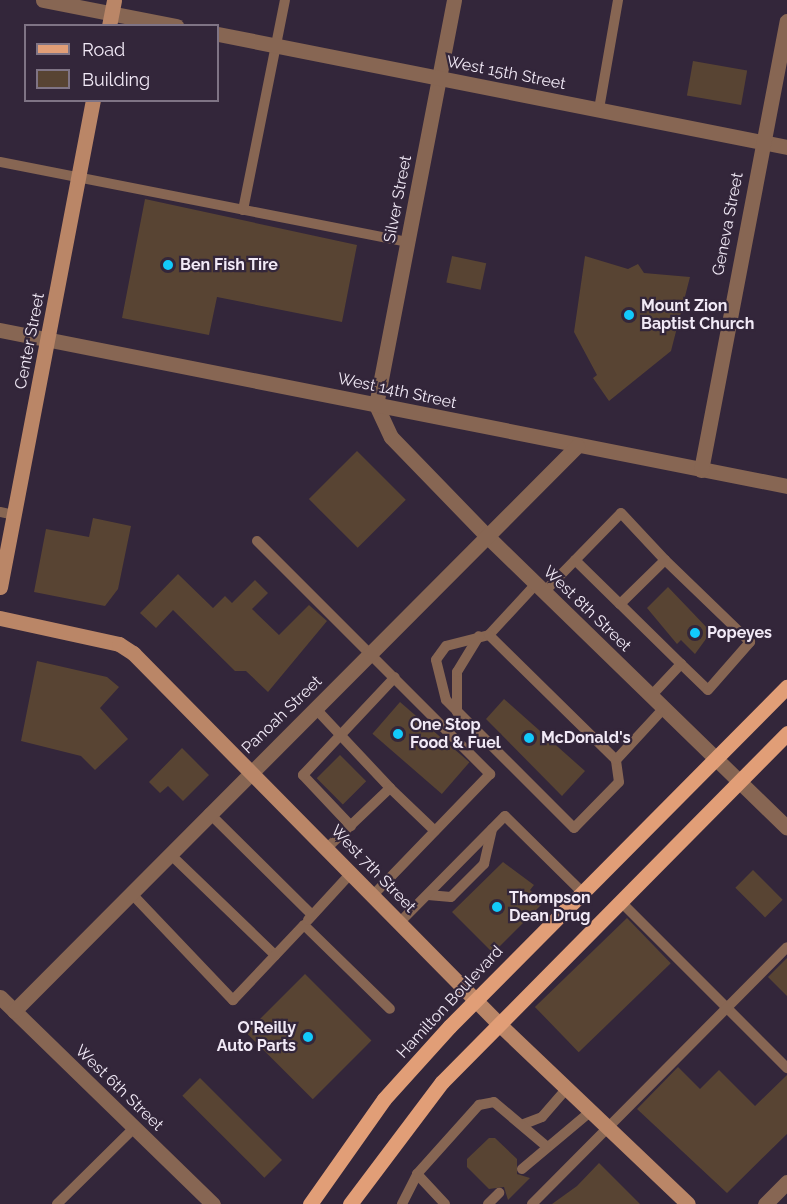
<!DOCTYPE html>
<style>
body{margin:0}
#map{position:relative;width:787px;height:1204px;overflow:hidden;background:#33263a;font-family:Raleway,sans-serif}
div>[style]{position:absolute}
.building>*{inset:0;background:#584433;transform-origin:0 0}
.service>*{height:10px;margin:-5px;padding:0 5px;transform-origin:5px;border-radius:5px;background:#876653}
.minor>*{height:15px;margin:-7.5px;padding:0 7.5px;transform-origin:7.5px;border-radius:7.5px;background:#876653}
.secondary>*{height:15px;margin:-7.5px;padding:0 7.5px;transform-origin:7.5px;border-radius:7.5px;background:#ba8667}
.primary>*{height:15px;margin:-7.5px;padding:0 7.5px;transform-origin:7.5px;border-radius:7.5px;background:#e19e77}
.dots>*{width:16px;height:16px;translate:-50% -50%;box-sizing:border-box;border:3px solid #33263a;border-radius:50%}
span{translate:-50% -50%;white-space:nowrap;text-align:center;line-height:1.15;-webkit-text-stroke:4.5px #33263a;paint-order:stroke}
.street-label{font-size:16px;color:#f1e9f6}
.poi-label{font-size:16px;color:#f1e9f6;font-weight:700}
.left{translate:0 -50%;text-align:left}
.right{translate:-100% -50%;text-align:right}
.legend{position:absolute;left:24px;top:24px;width:195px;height:78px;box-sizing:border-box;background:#33263a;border:2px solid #7f7485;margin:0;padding:8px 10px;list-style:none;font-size:18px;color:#f1e9f6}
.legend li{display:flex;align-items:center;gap:12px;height:30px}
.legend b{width:30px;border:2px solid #7f7485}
</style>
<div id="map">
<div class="building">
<div style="left:693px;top:61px;width:55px;height:35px;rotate:10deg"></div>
<div style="clip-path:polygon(145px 199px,357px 245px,342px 322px,217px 297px,209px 335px,122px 318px)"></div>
<div style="left:452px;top:256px;width:35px;height:27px;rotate:12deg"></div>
<div style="clip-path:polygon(585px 256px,628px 269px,638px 264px,644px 273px,690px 277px,671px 351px,609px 401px,593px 378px,597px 375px,574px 332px)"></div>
<div style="left:357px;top:451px;width:69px;height:68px;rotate:45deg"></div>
<div style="clip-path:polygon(93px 518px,131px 526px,118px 589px,105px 606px,34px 592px,46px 529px,89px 537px)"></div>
<div style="clip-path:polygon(178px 574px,213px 608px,225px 596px,232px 603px,255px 580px,268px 593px,252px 609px,279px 635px,309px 605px,327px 621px,268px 692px,246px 671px,235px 671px,173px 610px,156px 628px,140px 613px)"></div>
<div style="clip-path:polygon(668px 587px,711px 632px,695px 654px,681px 640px,677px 644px,647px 608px)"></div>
<div style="clip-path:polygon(37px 661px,107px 677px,119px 687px,100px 708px,128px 739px,95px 770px,81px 756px,21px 741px)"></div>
<div style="clip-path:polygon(504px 699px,585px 771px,562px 796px,486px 719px)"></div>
<div style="left:400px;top:702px;width:92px;height:42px;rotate:41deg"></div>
<div style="clip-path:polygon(182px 748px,209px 775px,183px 801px,168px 786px,160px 793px,149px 782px)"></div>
<div style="left:340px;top:755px;width:37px;height:33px;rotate:45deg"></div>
<div style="clip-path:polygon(503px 862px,534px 885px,530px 890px,543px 903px,493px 953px,452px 912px)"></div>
<div style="left:753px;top:870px;width:42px;height:25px;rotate:45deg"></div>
<div style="left:627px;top:918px;width:63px;height:128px;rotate:46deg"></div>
<div style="clip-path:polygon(787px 958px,787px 996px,768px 977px)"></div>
<div style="left:305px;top:974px;width:94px;height:83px;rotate:45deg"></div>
<div style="clip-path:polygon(678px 1067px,700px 1089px,719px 1070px,755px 1106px,787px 1075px,787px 1134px,727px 1193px,637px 1109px)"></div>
<div style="left:200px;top:1078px;width:116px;height:25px;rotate:45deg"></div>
<div style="clip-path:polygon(489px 1138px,495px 1138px,517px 1159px,517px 1174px,530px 1178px,508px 1200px,504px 1187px,489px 1189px,467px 1167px,467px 1159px)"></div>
<div style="clip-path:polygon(599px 1163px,640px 1204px,552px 1204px,577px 1186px)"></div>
</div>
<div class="service">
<div style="left:599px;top:109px;width:111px;rotate:-80.1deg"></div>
<div style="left:0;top:162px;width:416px;rotate:11.1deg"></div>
<div style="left:243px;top:210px;width:214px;rotate:-78.7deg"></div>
<div style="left:0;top:512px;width:14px;rotate:12deg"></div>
<div style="left:257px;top:541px;width:330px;rotate:45deg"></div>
<div style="left:490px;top:774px;width:168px;rotate:134deg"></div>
<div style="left:575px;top:560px;width:63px;rotate:44.4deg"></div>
<div style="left:536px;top:584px;width:69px;rotate:132.7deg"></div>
<div style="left:489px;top:635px;width:44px;rotate:165.7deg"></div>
<div style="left:446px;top:646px;width:17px;rotate:126deg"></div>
<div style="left:436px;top:660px;width:41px;rotate:76deg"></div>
<div style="left:446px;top:700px;width:181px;rotate:45deg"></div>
<div style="left:574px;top:828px;width:64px;rotate:-45.6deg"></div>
<div style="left:619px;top:782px;width:22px;rotate:-98deg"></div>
<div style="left:544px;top:592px;width:110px;rotate:-45.7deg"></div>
<div style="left:621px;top:513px;width:64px;rotate:46.9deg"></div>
<div style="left:489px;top:635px;width:178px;rotate:44.5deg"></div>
<div style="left:616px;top:760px;width:71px;rotate:-47.3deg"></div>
<div style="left:651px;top:696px;width:44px;rotate:-46.8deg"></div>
<div style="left:681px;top:664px;width:37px;rotate:44deg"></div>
<div style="left:708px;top:690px;width:64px;rotate:-48.8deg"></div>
<div style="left:750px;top:642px;width:118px;rotate:-136deg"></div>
<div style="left:665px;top:560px;width:63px;rotate:135.6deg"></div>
<div style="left:620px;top:604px;width:86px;rotate:44.5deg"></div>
<div style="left:315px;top:708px;width:110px;rotate:46.8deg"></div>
<div style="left:390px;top:788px;width:87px;rotate:136.4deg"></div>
<div style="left:457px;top:712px;width:40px;rotate:-90deg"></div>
<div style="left:457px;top:672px;width:42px;rotate:-58.6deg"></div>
<div style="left:390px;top:788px;width:62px;rotate:43.7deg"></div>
<div style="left:209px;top:813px;width:145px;rotate:44.7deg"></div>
<div style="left:351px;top:826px;width:70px;rotate:-133.3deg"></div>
<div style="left:303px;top:775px;width:134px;rotate:-46.8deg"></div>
<div style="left:170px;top:854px;width:146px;rotate:43.9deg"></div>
<div style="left:131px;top:893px;width:148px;rotate:46.4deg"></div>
<div style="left:233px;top:1000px;width:103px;rotate:-46.6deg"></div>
<div style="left:304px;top:925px;width:120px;rotate:44.3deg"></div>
<div style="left:428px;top:895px;width:23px;rotate:5deg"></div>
<div style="left:451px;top:897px;width:47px;rotate:-45deg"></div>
<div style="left:484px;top:864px;width:36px;rotate:-77deg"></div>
<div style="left:621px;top:902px;width:235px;rotate:45deg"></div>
<div style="left:308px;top:920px;width:65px;rotate:-47.5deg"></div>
<div style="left:400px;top:922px;width:149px;rotate:-45.3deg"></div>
<div style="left:505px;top:816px;width:108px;rotate:44.6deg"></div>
<div style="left:524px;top:1124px;width:19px;rotate:-21deg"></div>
<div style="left:542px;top:1117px;width:38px;rotate:-49deg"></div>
<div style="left:522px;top:1169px;width:90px;rotate:-40deg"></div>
<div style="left:417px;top:1174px;width:41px;rotate:47deg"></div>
<div style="left:57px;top:1204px;width:108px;rotate:-44.6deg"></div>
<div style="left:402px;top:1204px;width:34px;rotate:-63deg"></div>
<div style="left:417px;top:1174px;width:93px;rotate:-48.1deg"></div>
<div style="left:479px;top:1105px;width:15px;rotate:-11deg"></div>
<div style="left:494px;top:1102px;width:68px;rotate:40.2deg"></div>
<div style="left:488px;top:1204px;width:16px;rotate:-45deg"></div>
<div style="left:532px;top:1204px;width:362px;rotate:-45.2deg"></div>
</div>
<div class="minor">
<div style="left:43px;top:0;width:136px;rotate:11.1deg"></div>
<div style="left:454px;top:0;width:412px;rotate:100.9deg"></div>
<div style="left:376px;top:405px;width:35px;rotate:65deg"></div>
<div style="left:391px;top:437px;width:142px;rotate:45.9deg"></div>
<div style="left:490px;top:539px;width:414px;rotate:44.2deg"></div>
<div style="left:218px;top:34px;width:580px;rotate:11.23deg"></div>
<div style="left:0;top:330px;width:802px;rotate:11.21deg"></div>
<div style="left:701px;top:470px;width:457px;rotate:-79.2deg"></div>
<div style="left:0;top:997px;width:297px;rotate:44.2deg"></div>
<div style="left:14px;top:1011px;width:798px;rotate:-45.1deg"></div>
<div style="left:765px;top:1204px;width:31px;rotate:-45deg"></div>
</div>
<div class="secondary">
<div style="left:109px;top:26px;width:26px;rotate:-79deg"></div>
<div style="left:0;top:587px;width:496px;rotate:-79.2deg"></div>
<div style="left:0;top:618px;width:122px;rotate:12.3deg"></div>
<div style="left:119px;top:644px;width:17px;rotate:33deg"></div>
<div style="left:133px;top:653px;width:520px;rotate:45.39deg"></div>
<div style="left:498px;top:1023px;width:262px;rotate:43.6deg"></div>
</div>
<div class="primary">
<div style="left:310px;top:1204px;width:128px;rotate:-54.8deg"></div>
<div style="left:384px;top:1099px;width:98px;rotate:-47.9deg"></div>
<div style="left:450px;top:1026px;width:478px;rotate:-45.2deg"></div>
<div style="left:350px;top:1204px;width:153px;rotate:-53deg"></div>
<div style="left:442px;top:1082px;width:491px;rotate:-45.3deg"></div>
</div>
<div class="dots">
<div style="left:168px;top:265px;background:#12cafb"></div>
<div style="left:629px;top:315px;background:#12cafb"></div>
<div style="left:695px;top:633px;background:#12cafb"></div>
<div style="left:398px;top:734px;background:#12cafb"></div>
<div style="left:529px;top:738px;background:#12cafb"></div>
<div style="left:497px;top:907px;background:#12cafb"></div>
<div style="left:308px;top:1037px;background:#12cafb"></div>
</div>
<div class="street-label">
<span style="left:506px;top:73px;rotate:11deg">West 15th Street</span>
<span style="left:398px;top:199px;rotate:-79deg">Silver Street</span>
<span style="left:728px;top:224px;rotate:-79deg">Geneva Street</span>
<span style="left:30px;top:341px;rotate:-79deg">Center Street</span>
<span style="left:397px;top:391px;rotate:12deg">West 14th Street</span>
<span style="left:587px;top:609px;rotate:44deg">West 8th Street</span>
<span style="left:282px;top:715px;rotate:-44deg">Panoah Street</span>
<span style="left:373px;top:869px;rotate:46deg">West 7th Street</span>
<span style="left:450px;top:1002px;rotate:-47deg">Hamilton Boulevard</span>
<span style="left:119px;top:1088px;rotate:44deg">West 6th Street</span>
</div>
<div class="poi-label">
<span class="left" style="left:180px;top:265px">Ben Fish Tire</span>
<span class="left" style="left:641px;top:315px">Mount Zion<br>Baptist Church</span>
<span class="left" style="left:707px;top:633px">Popeyes</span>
<span class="left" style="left:410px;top:734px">One Stop<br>Food &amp; Fuel</span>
<span class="left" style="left:541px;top:738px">McDonald's</span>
<span class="left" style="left:509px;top:907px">Thompson<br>Dean Drug</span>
<span class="right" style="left:296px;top:1037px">O'Reilly<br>Auto Parts</span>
</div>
<ul class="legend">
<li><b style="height:8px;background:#e19e77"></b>Road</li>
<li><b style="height:16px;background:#584433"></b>Building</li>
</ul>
</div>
